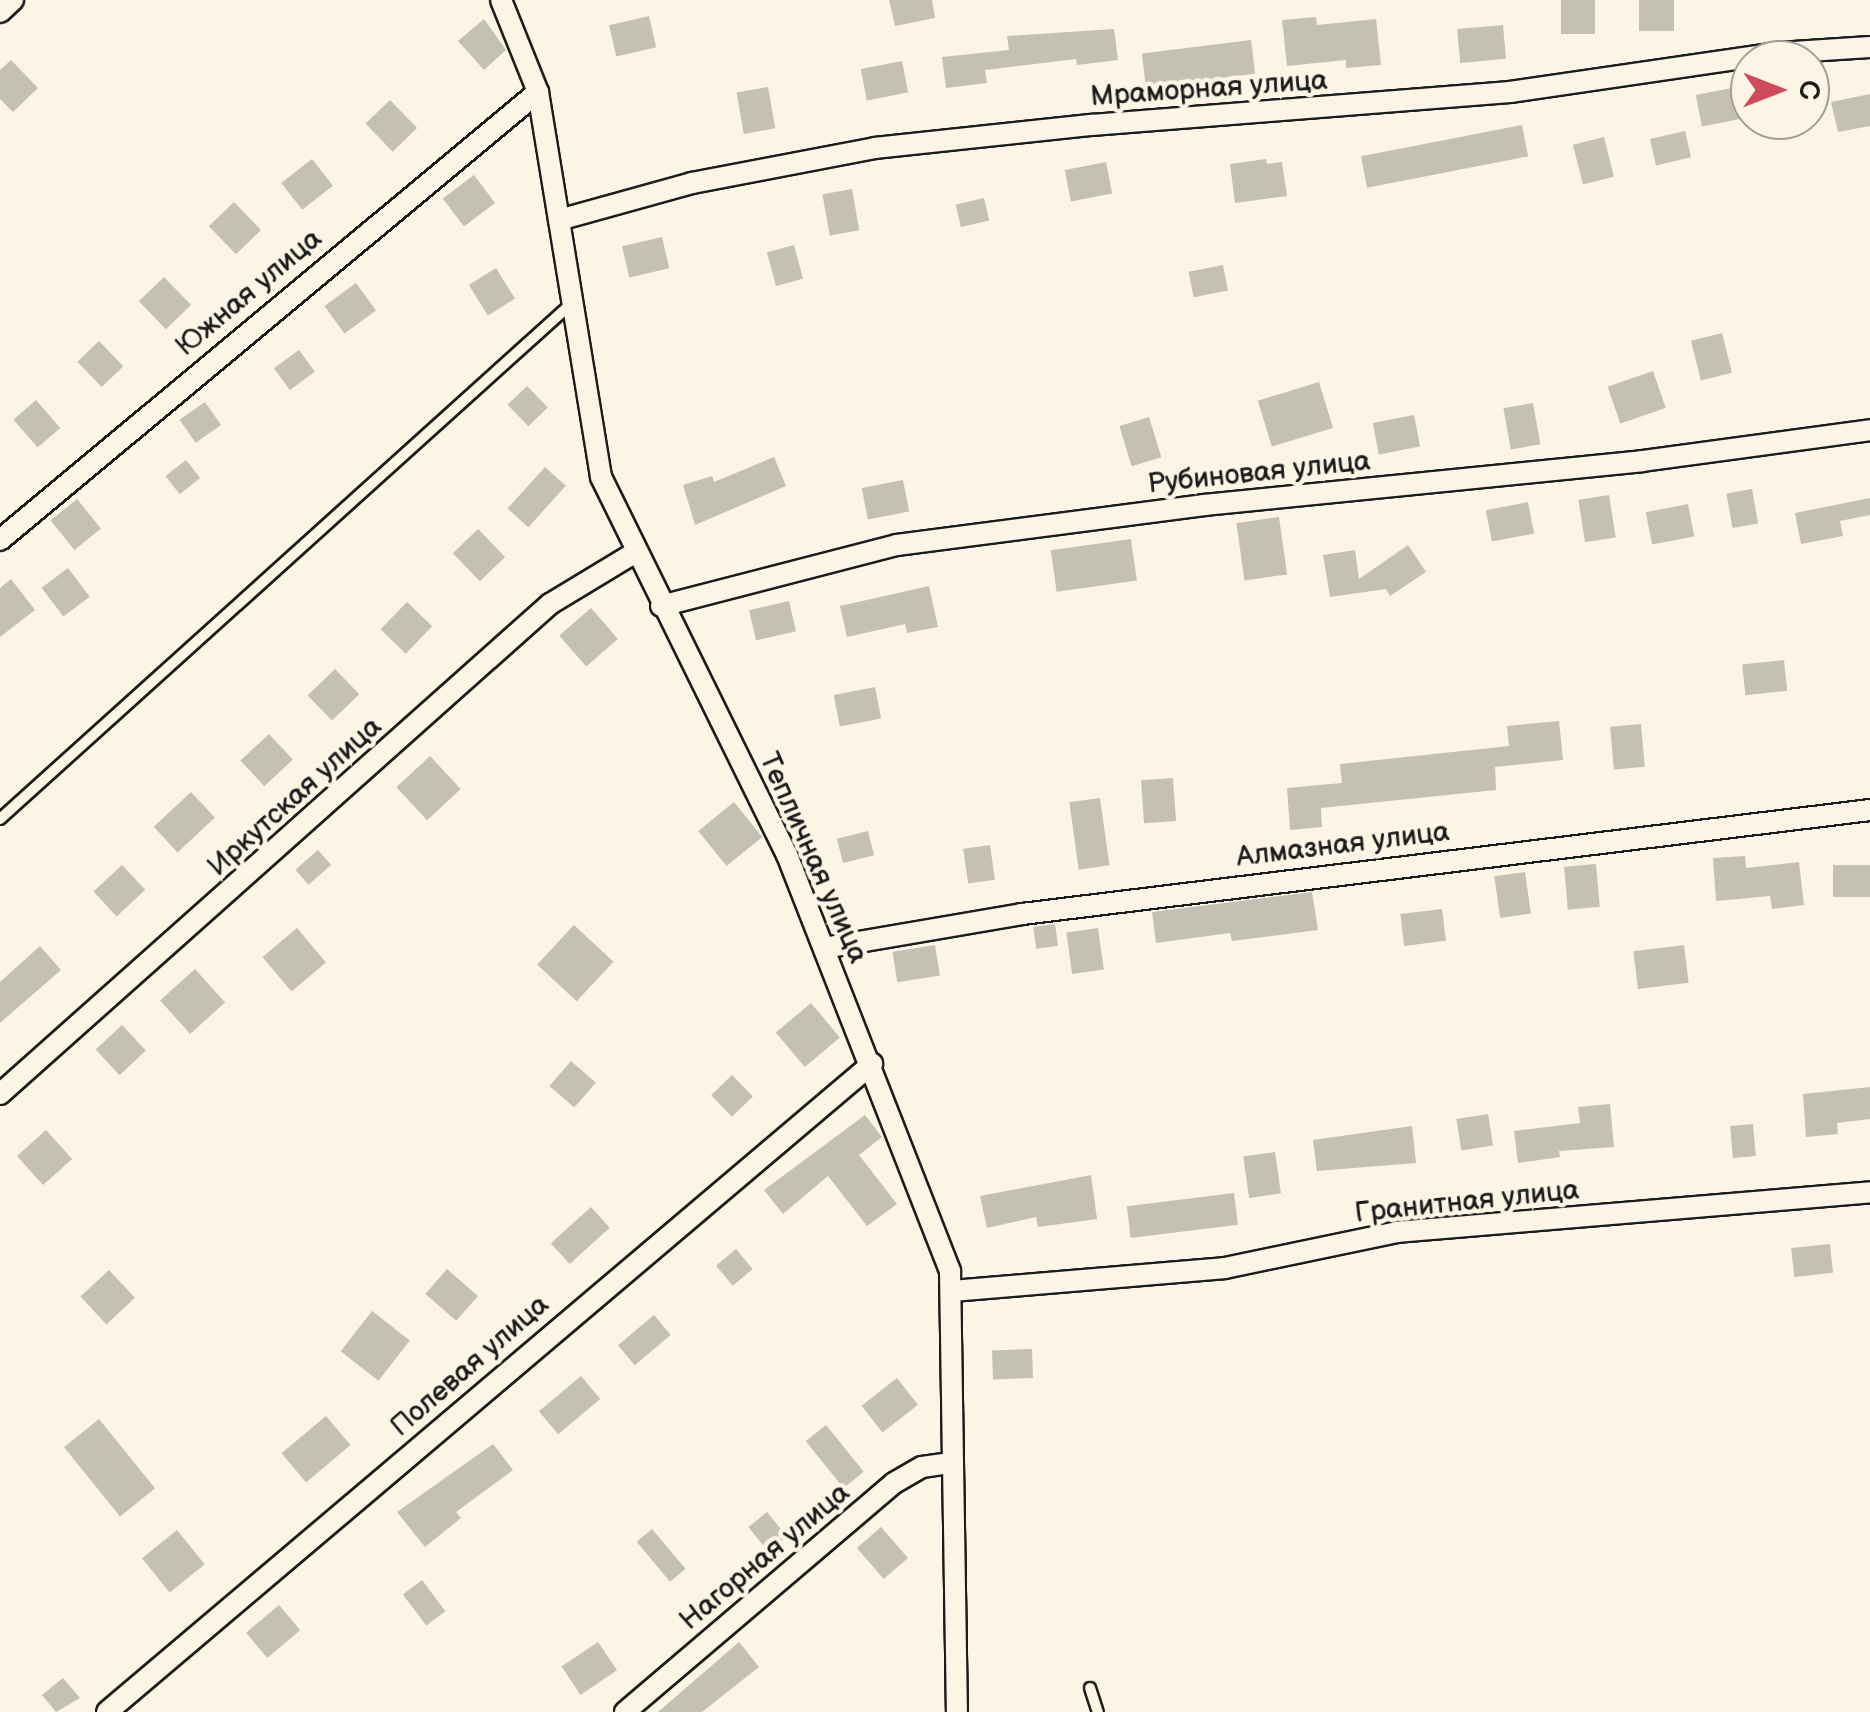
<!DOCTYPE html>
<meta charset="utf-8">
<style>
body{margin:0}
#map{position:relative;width:1870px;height:1712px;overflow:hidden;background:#fcf5e5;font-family:"Balsamiq Sans",sans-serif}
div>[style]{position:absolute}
.building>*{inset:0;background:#c4c0b3;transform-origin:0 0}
.roads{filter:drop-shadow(2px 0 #1c1c1c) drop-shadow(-2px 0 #1c1c1c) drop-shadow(0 2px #1c1c1c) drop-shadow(0 -2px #1c1c1c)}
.service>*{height:10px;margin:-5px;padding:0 5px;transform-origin:5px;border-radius:5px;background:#fcf5e5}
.minor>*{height:20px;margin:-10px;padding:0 10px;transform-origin:10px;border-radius:10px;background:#fcf5e5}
span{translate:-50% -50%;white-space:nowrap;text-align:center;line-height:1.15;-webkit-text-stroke:9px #fcf5e5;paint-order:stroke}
.street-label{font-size:28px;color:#1c1c1c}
.north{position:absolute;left:1730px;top:40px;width:100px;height:100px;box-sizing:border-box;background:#fcf5e5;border:2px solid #a29e95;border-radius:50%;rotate:90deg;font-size:28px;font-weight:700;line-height:40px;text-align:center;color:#1c1c1c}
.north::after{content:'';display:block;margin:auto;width:35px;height:45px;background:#d1495b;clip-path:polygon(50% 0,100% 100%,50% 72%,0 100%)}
</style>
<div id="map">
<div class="building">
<div style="clip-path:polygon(889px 0,932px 0,935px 18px,895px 26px)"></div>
<div style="left:1561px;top:0;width:34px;height:34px"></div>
<div style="left:1639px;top:0;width:35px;height:31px"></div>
<div style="left:649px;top:16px;width:32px;height:41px;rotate:77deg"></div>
<div style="clip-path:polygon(1316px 17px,1317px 25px,1376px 19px,1381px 65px,1346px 68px,1346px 60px,1287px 66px,1282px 20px)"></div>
<div style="clip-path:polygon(484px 19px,506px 50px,484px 70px,458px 41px)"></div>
<div style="left:1503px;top:25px;width:34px;height:46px;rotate:85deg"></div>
<div style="clip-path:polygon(1114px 29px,1118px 60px,1077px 65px,1076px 59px,985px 70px,987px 83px,946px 88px,942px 57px,1009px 50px,1007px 36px)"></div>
<div style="left:1251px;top:40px;width:34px;height:110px;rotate:83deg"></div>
<div style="clip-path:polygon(11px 60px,38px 88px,13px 112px,0 99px,0 70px)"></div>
<div style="left:902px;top:61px;width:32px;height:42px;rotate:79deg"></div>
<div style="left:768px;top:87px;width:42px;height:32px;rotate:80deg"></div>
<div style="left:1737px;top:87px;width:32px;height:42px;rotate:79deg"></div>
<div style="clip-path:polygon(1870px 94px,1870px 126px,1838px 132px,1831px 102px)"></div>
<div style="left:390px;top:100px;width:39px;height:34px;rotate:46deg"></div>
<div style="left:1522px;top:125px;width:32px;height:164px;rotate:79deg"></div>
<div style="left:1685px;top:131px;width:27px;height:36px;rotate:77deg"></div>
<div style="left:1604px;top:137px;width:41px;height:32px;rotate:76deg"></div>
<div style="left:312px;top:159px;width:34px;height:39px;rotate:52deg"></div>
<div style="clip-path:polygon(1266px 159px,1267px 164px,1282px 162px,1287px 196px,1235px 203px,1230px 164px)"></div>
<div style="left:1106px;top:162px;width:32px;height:42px;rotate:79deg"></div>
<div style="left:474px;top:175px;width:35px;height:39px;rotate:53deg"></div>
<div style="left:852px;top:189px;width:42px;height:30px;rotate:80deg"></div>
<div style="left:984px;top:198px;width:23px;height:29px;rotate:77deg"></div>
<div style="left:234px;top:202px;width:39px;height:35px;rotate:46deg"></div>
<div style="left:662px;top:237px;width:32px;height:41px;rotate:77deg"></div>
<div style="left:794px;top:245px;width:35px;height:28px;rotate:75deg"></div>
<div style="left:1223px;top:265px;width:26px;height:35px;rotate:79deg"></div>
<div style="left:496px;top:268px;width:36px;height:32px;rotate:58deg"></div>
<div style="left:164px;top:277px;width:39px;height:35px;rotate:46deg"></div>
<div style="left:356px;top:283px;width:34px;height:39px;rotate:54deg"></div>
<div style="left:1722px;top:333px;width:41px;height:32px;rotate:76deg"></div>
<div style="left:99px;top:341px;width:35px;height:30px;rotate:46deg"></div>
<div style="left:299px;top:350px;width:27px;height:31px;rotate:54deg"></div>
<div style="left:1653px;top:371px;width:39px;height:48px;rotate:71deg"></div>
<div style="left:1319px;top:382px;width:48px;height:64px;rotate:73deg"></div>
<div style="left:527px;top:386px;width:30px;height:27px;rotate:46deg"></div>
<div style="left:36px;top:400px;width:37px;height:30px;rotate:49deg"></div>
<div style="left:205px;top:402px;width:28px;height:31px;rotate:55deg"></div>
<div style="left:1533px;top:403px;width:42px;height:30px;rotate:80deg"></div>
<div style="left:1414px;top:415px;width:32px;height:42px;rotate:79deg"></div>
<div style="left:1149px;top:417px;width:42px;height:31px;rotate:73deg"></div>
<div style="clip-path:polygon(774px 457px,786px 486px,695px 525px,683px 485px,712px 476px,714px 482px)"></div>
<div style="left:186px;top:460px;width:23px;height:26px;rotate:52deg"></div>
<div style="left:545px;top:467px;width:28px;height:56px;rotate:42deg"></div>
<div style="left:903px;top:480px;width:32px;height:42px;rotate:79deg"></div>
<div style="left:1752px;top:489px;width:35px;height:26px;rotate:80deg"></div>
<div style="left:1609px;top:495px;width:43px;height:31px;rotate:81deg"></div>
<div style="clip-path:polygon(1870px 498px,1870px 515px,1840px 521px,1843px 536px,1801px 544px,1795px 513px)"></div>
<div style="left:77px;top:499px;width:38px;height:34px;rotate:51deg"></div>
<div style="left:1528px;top:502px;width:32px;height:43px;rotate:79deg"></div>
<div style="left:1688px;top:504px;width:33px;height:43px;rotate:79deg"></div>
<div style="left:1279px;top:517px;width:58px;height:43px;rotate:82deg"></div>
<div style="left:478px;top:529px;width:39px;height:35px;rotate:46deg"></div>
<div style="left:1131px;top:539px;width:42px;height:81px;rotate:82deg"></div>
<div style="clip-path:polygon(1408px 545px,1426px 572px,1390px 596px,1386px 589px,1330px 597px,1323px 555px,1355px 550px,1359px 579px)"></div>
<div style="left:68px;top:568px;width:36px;height:33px;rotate:53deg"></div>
<div style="clip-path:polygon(11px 579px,35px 610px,0 637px,0 588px)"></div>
<div style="clip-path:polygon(929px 586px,938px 627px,907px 633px,905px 624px,847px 637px,840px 606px)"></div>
<div style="left:789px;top:601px;width:31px;height:41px;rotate:77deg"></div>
<div style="left:407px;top:602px;width:35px;height:38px;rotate:44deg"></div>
<div style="left:591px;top:608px;width:41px;height:42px;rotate:49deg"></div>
<div style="left:1784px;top:660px;width:31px;height:42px;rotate:84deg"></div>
<div style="left:335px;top:669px;width:35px;height:38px;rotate:46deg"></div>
<div style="left:875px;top:687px;width:32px;height:42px;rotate:79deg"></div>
<div style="clip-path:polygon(1559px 721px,1563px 760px,1495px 767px,1496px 790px,1321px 808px,1322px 827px,1290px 830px,1287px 788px,1342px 783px,1340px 764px,1509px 746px,1507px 726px)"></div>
<div style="left:1641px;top:724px;width:43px;height:31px;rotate:85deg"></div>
<div style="left:269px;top:734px;width:35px;height:39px;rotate:47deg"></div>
<div style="left:430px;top:756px;width:45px;height:46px;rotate:47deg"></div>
<div style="left:1173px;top:778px;width:43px;height:32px;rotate:86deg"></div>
<div style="left:191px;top:792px;width:35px;height:51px;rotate:47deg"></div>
<div style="left:1100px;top:798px;width:68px;height:31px;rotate:82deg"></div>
<div style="left:734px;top:802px;width:45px;height:46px;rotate:51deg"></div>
<div style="left:868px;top:831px;width:25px;height:32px;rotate:76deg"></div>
<div style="left:990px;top:845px;width:35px;height:27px;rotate:82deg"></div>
<div style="left:318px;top:850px;width:20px;height:30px;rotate:49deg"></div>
<div style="clip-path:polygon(1745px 856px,1746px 868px,1799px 862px,1804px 905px,1772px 909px,1770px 896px,1716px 901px,1713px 858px)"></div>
<div style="left:1596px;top:864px;width:43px;height:32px;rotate:85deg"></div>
<div style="left:122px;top:865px;width:34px;height:39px;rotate:47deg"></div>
<div style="left:1870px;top:865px;width:32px;height:37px;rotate:90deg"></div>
<div style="left:1525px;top:872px;width:42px;height:31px;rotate:82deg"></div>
<div style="clip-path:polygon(1312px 892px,1318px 930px,1232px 941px,1230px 933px,1156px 943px,1152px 912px)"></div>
<div style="left:1442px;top:909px;width:32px;height:42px;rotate:83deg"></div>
<div style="left:1055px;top:924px;width:22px;height:22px;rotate:82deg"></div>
<div style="left:574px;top:925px;width:54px;height:54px;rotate:43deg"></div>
<div style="left:297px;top:928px;width:45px;height:45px;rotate:50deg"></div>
<div style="left:1098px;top:928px;width:42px;height:32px;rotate:82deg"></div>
<div style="left:935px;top:945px;width:31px;height:43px;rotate:81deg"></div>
<div style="left:1684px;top:945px;width:38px;height:51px;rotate:83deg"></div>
<div style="clip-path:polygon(40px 946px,61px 970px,0 1023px,0 982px)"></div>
<div style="left:195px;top:969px;width:45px;height:47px;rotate:48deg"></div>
<div style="left:811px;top:1003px;width:45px;height:46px;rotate:50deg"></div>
<div style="left:122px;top:1025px;width:35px;height:36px;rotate:47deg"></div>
<div style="left:571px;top:1061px;width:33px;height:33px;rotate:41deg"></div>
<div style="left:732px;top:1075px;width:30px;height:29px;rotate:46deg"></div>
<div style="clip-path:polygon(1870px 1087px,1870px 1119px,1837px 1123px,1838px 1134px,1806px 1137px,1803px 1094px)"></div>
<div style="clip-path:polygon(1610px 1104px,1614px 1147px,1559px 1151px,1560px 1157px,1518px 1163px,1514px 1131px,1580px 1123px,1578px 1107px)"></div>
<div style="left:1488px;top:1114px;width:32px;height:32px;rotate:81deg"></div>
<div style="clip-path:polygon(865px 1115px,882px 1137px,859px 1155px,897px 1204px,867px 1226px,828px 1176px,783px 1214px,764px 1190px)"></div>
<div style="left:1753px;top:1124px;width:32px;height:23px;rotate:85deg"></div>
<div style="clip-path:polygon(1412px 1126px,1416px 1163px,1317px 1171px,1313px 1140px)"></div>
<div style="left:46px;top:1130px;width:39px;height:39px;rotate:48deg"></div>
<div style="left:1275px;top:1152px;width:42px;height:32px;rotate:82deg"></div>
<div style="clip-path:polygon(1091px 1175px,1097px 1219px,1038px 1227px,1036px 1217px,987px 1228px,980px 1196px)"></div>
<div style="left:1234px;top:1193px;width:32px;height:108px;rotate:83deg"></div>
<div style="left:591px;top:1207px;width:28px;height:54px;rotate:48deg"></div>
<div style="left:1830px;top:1244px;width:29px;height:39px;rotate:84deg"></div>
<div style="left:736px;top:1249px;width:26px;height:26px;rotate:50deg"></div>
<div style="left:447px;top:1269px;width:41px;height:33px;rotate:41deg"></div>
<div style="left:109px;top:1270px;width:38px;height:39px;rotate:47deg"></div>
<div style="left:372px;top:1311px;width:48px;height:51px;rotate:38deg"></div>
<div style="left:654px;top:1315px;width:26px;height:47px;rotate:50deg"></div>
<div style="left:1032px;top:1349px;width:29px;height:40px;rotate:88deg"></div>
<div style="left:581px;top:1376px;width:30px;height:55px;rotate:50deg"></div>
<div style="left:897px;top:1378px;width:34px;height:45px;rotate:52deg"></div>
<div style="left:326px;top:1416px;width:38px;height:58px;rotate:50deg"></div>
<div style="left:99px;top:1419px;width:89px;height:45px;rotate:51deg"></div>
<div style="left:826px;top:1425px;width:60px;height:26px;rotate:51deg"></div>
<div style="clip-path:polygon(493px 1444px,513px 1470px,456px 1512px,461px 1518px,425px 1547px,397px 1512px)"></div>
<div style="left:767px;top:1512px;width:32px;height:24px;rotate:51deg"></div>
<div style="left:881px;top:1527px;width:41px;height:32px;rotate:49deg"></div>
<div style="left:652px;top:1529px;width:52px;height:20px;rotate:50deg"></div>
<div style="left:177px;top:1530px;width:44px;height:45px;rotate:51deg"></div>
<div style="left:422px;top:1580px;width:39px;height:24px;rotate:53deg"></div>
<div style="left:279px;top:1605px;width:33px;height:43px;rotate:50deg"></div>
<div style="left:598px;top:1642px;width:34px;height:44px;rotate:56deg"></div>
<div style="clip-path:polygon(739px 1642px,759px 1667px,702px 1712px,658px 1712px)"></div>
<div style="clip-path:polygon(63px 1678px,80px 1698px,56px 1712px,42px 1695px)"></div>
</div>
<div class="roads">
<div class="service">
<div style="left:0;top:819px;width:769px;rotate:-42.05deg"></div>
<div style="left:1090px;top:1688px;width:25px;rotate:72deg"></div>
</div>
<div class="minor">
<div style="left:501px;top:0;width:99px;rotate:68.1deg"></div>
<div style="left:538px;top:92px;width:390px;rotate:80.7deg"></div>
<div style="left:601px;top:477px;width:421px;rotate:63.8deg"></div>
<div style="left:787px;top:855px;width:447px;rotate:68.6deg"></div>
<div style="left:950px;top:1271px;width:441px;rotate:89.1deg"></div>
<div style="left:0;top:12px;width:18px;rotate:-43deg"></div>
<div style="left:559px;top:220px;width:138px;rotate:-15.5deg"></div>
<div style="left:692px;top:183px;width:186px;rotate:-10.8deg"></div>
<div style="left:875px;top:148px;width:218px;rotate:-6.1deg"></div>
<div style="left:1092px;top:125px;width:419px;rotate:-4.5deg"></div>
<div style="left:1510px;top:92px;width:271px;rotate:-8.3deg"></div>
<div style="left:1778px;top:53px;width:92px;rotate:-3.7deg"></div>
<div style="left:0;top:540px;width:700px;rotate:-39.78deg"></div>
<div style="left:661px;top:606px;width:244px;rotate:-14.5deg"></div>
<div style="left:897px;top:545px;width:310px;rotate:-7.4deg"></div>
<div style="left:1204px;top:505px;width:440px;rotate:-5.7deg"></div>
<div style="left:1642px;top:461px;width:230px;rotate:-7.7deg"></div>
<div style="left:824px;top:948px;width:201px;rotate:-9.7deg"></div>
<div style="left:1022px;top:914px;width:854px;rotate:-6.99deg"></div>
<div style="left:0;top:1094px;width:737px;rotate:-41.7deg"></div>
<div style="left:550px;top:604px;width:100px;rotate:-31.2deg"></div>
<div style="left:953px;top:1291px;width:273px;rotate:-4.8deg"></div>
<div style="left:1225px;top:1268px;width:176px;rotate:-11.8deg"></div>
<div style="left:1397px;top:1232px;width:475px;rotate:-4.8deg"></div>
<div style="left:107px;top:1712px;width:1003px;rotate:-40.27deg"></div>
<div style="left:625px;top:1712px;width:353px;rotate:-40.4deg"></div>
<div style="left:894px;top:1483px;width:32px;rotate:-30deg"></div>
<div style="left:922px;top:1467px;width:29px;rotate:-8deg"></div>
</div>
</div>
<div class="street-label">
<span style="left:1209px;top:89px;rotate:-4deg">Мраморная улица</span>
<span style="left:249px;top:293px;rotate:-40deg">Южная улица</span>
<span style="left:1259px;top:473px;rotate:-6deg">Рубиновая улица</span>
<span style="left:295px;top:797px;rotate:-42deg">Иркутская улица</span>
<span style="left:1343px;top:845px;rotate:-7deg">Алмазная улица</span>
<span style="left:813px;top:858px;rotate:66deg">Тепличная улица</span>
<span style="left:1467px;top:1202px;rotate:-6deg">Гранитная улица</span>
<span style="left:470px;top:1366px;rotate:-41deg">Полевая улица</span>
<span style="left:765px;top:1557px;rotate:-40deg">Нагорная улица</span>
</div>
<div class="north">С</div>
</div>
